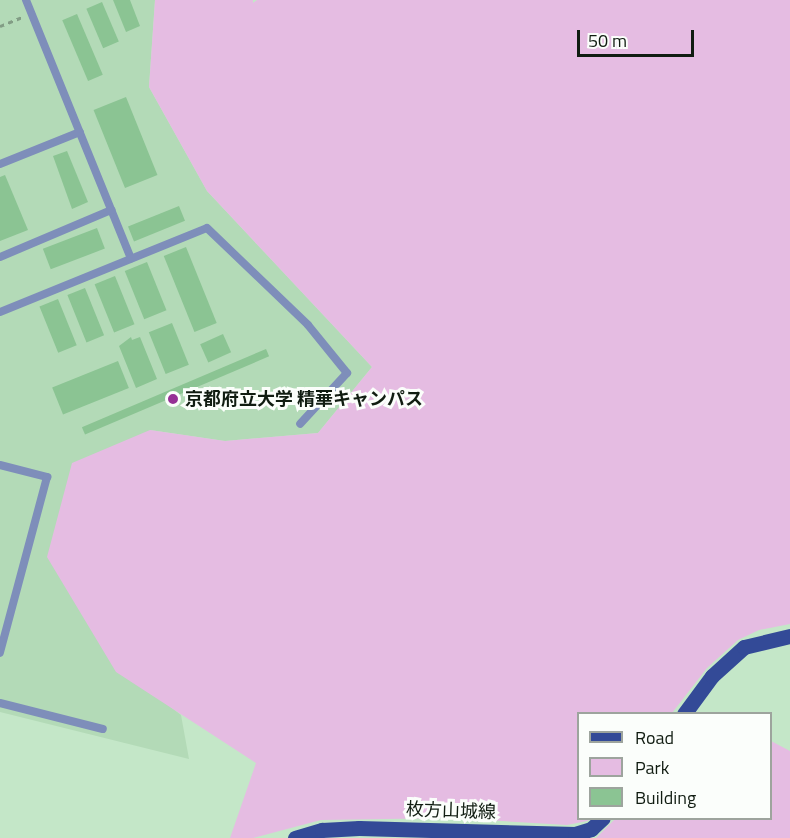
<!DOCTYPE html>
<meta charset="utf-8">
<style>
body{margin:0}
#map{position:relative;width:790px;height:838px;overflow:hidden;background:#c4e7c8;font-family:"Titillium Web","Noto Sans JP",sans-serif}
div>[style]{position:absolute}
.built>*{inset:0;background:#b3dab7}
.green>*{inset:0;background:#e5bce2}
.building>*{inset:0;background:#8bc493;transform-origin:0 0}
.path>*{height:3px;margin-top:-1.5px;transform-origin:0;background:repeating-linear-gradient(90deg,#829d85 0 4.5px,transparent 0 9px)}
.lane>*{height:8px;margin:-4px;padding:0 4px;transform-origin:4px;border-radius:4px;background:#7e8eba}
.primary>*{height:15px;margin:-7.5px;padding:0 7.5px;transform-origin:7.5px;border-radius:7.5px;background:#334a97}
.dots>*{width:16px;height:16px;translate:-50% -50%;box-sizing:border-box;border:3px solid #fbfefb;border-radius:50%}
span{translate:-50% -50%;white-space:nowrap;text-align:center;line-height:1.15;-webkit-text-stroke:6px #fbfefb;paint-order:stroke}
.poi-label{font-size:18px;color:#101c11;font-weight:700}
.left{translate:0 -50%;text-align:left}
.street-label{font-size:18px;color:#101c11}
.legend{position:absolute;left:577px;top:712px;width:195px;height:108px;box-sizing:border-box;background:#fbfefb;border:2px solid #9da49d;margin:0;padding:8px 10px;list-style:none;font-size:18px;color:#101c11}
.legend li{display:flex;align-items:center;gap:12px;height:30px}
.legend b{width:30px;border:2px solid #9da49d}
.scale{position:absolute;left:577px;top:30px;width:117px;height:27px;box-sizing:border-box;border:3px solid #101c11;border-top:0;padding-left:8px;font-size:18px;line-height:21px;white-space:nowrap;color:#101c11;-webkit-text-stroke:4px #fbfefb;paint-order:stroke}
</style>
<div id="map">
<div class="built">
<div style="clip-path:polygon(0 0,155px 0,149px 87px,207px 191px,372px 367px,318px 433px,225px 441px,150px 430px,154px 694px,181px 715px,189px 759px,0 712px)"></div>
</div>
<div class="green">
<div style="clip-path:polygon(155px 0,253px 0,253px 3px,257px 0,790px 0,790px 624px,759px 630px,738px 640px,707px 668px,672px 713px,578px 714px,578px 818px,591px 819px,587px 821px,567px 825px,453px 818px,321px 820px,253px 838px,230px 838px,256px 763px,116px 672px,47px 557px,72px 463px,150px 430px,225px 441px,318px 433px,372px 367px,207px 191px,149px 87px)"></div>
<div style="clip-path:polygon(771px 741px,790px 751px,790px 838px,596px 838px,615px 819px,770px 818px)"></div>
</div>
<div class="building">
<div style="clip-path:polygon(113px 0,130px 0,140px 26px,126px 32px)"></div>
<div style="left:102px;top:2px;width:43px;height:17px;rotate:67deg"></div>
<div style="left:77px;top:14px;width:66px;height:16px;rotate:67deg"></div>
<div style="left:126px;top:97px;width:84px;height:35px;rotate:68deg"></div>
<div style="clip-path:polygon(67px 151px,88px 202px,72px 209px,53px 156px)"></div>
<div style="clip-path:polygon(5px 175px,28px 230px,0 241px,0 177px)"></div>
<div style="left:179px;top:206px;width:16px;height:55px;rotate:68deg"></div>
<div style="left:97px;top:228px;width:22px;height:58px;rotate:69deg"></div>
<div style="left:186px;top:247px;width:82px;height:24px;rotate:68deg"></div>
<div style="left:147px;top:262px;width:52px;height:24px;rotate:68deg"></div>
<div style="left:115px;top:276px;width:52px;height:22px;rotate:68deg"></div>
<div style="left:85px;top:288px;width:51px;height:19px;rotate:68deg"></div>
<div style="left:58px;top:299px;width:50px;height:20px;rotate:68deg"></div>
<div style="left:172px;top:323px;width:45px;height:25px;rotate:68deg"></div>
<div style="left:223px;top:334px;width:20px;height:25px;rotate:66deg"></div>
<div style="clip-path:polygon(131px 337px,132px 340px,140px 337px,157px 379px,136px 388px,119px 346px)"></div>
<div style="left:266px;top:349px;width:8px;height:200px;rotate:67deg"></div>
<div style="left:118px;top:361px;width:29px;height:71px;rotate:68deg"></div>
</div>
<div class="path">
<div style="left:0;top:26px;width:24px;rotate:-22deg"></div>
</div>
<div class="lane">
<div style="left:26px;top:0;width:279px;rotate:67.9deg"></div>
<div style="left:0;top:164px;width:86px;rotate:-21.8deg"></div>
<div style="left:0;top:257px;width:121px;rotate:-22.9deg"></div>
<div style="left:0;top:312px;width:223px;rotate:-22.1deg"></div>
<div style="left:207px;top:228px;width:140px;rotate:43.8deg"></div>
<div style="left:308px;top:325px;width:62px;rotate:50.9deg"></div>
<div style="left:347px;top:373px;width:69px;rotate:132.7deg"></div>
<div style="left:0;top:465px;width:49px;rotate:14.3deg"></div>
<div style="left:47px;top:477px;width:182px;rotate:105deg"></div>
<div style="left:0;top:703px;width:106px;rotate:14.2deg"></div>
</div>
<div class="primary">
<div style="left:684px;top:714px;width:47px;rotate:-53.6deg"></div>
<div style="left:712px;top:676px;width:43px;rotate:-42.2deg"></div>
<div style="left:744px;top:647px;width:47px;rotate:-13.4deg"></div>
<div style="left:295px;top:838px;width:28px;rotate:-17deg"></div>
<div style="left:322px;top:830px;width:37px;rotate:-3deg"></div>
<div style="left:359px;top:828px;width:216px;rotate:1.6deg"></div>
<div style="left:575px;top:834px;width:17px;rotate:-17deg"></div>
<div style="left:591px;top:829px;width:16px;rotate:-43deg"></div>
</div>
<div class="dots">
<div style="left:173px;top:399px;background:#953095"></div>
</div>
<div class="poi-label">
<span class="left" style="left:185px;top:399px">京都府立大学 精華キャンパス</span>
</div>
<div class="street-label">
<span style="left:451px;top:811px;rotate:2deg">枚方山城線</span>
</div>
<ul class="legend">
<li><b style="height:8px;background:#334a97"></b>Road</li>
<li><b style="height:16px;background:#e5bce2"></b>Park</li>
<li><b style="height:16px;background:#8bc493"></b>Building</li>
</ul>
<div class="scale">50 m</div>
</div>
